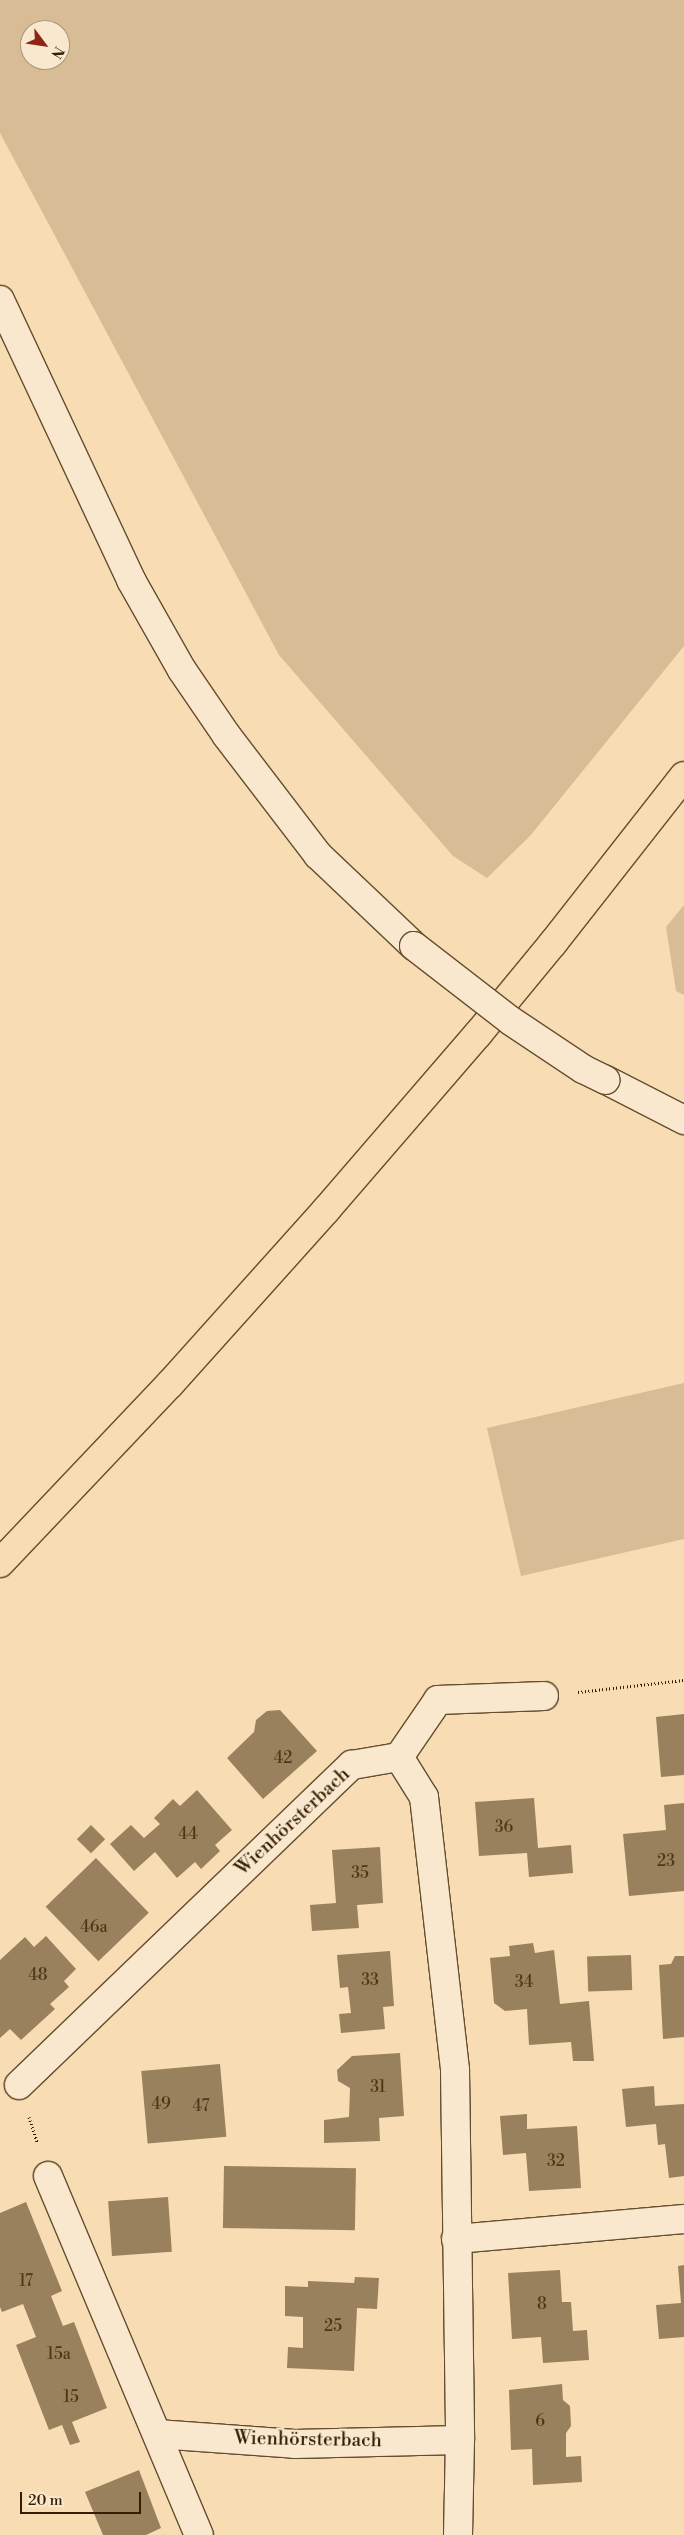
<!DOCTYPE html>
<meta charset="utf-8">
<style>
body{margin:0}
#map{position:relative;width:684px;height:2535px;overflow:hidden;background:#f8dcb4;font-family:"Libre Bodoni",serif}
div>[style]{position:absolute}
.green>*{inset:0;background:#d7bc96}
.building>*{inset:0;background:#99815e;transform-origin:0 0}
.path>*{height:3px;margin-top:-1.5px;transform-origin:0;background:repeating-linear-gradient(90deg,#331e01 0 1px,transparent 0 3.5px)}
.roads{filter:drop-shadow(1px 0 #644e2e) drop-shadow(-1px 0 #644e2e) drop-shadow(0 1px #644e2e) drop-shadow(0 -1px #644e2e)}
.street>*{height:28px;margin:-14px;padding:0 14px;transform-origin:14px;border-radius:14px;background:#fae8ce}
.primary>*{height:28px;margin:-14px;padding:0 14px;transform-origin:14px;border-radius:14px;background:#f8dcb4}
.bridges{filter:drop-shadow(1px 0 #644e2e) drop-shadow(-1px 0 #644e2e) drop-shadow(0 1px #644e2e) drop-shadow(0 -1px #644e2e)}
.street-bridge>*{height:28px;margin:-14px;padding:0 14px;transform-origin:14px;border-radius:14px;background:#fae8ce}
span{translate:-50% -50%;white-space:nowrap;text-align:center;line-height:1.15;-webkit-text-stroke:4px #fae8ce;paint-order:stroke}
.number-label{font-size:16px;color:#4c3718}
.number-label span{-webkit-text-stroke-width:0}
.street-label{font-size:19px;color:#331e01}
.north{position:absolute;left:20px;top:20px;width:50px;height:50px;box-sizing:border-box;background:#fae8ce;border:1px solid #aa977c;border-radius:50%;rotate:121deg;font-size:14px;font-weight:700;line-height:20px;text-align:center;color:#331e01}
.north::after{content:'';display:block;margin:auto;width:18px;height:22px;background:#8f2418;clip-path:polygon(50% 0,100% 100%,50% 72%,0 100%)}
.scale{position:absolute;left:20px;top:2492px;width:121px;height:22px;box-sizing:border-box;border:2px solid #331e01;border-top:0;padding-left:6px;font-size:15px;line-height:18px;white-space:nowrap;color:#331e01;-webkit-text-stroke:4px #fae8ce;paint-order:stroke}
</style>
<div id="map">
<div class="green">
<div style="clip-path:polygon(evenodd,0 0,684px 0,684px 646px,530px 836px,487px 878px,453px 856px,279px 655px,0 133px,0 0,30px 30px,60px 30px,60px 60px,30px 60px,30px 30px)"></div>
<div style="clip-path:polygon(684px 905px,684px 995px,676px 991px,666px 927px)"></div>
<div style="clip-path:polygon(684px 1383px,684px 1539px,521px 1576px,487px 1428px)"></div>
</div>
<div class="building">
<div style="clip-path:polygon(280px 1710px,317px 1751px,263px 1799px,227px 1758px,254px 1732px,256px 1720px,267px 1711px)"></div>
<div style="clip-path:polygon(684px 1714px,684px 1775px,661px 1777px,656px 1717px)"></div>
<div style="clip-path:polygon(197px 1790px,232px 1830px,215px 1845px,220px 1851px,201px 1869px,195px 1862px,177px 1878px,155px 1852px,134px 1871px,110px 1844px,131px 1825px,144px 1838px,160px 1824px,154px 1818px,173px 1799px,180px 1806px)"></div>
<div style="clip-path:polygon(534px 1798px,538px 1848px,571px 1845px,573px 1873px,529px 1877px,527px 1853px,479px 1856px,475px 1802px)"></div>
<div style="clip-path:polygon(684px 1803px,684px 1891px,629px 1896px,623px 1834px,666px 1830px,664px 1805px)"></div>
<div style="left:91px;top:1825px;width:20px;height:20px;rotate:45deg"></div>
<div style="clip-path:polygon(380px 1847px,383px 1903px,357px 1905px,359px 1928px,312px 1931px,310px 1905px,336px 1903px,332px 1850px)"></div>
<div style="left:96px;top:1858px;width:76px;height:70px;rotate:46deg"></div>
<div style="clip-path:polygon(46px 1936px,76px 1969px,64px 1981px,69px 1987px,50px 2004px,55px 2009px,21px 2040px,10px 2029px,0 2038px,0 1960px,25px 1937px,34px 1947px)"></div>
<div style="clip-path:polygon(533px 1943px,535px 1953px,554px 1950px,560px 2004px,589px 2001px,594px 2061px,573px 2061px,571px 2042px,529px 2045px,527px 2009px,505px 2011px,494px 2003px,490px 1958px,510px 1956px,509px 1946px)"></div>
<div style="clip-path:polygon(390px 1951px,394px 2006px,383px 2007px,385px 2029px,341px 2033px,339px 2014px,351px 2013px,348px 1987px,340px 1988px,337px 1955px)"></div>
<div style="left:631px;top:1955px;width:35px;height:44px;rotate:88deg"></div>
<div style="clip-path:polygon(675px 1956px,684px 1956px,684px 2037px,663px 2039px,659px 1965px,671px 1964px)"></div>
<div style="clip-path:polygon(400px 2053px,404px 2116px,379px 2118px,380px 2141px,324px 2143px,324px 2120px,349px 2117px,350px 2088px,338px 2081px,337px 2070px,352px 2056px)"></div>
<div style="left:220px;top:2064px;width:73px;height:79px;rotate:85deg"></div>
<div style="clip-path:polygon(654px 2086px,655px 2106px,684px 2104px,684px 2176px,669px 2178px,665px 2144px,658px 2145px,656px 2124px,626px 2127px,622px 2089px)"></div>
<div style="clip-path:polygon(527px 2114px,527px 2129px,577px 2126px,581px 2188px,529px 2191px,526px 2153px,503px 2155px,500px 2116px)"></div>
<div style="left:224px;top:2166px;width:132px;height:62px;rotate:1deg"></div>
<div style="left:168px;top:2197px;width:55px;height:60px;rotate:86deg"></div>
<div style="clip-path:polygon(26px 2202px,62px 2291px,51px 2296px,63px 2326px,74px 2322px,107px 2408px,72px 2422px,80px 2442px,70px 2445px,62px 2425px,49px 2430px,16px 2345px,36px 2337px,23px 2304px,2px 2312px,0 2307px,0 2213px)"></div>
<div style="clip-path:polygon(684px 2265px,684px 2337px,659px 2339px,656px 2305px,681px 2303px,678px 2266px)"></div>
<div style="clip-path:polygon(560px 2270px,562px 2302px,571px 2302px,573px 2331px,587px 2330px,589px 2360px,543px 2363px,541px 2337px,512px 2339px,508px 2273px)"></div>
<div style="clip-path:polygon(355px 2277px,379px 2278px,377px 2309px,357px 2308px,354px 2371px,287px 2368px,288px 2347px,303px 2348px,303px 2317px,285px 2316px,285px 2286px,308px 2287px,308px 2281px,354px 2283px)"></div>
<div style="clip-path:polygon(562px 2384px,563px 2400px,570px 2406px,571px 2426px,566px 2433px,566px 2457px,581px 2456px,582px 2482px,533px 2485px,532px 2449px,511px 2450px,509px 2390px)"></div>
<div style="clip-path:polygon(139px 2470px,161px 2528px,146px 2535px,103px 2535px,85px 2492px)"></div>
</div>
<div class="path">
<div style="left:578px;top:1692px;width:107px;rotate:-6.5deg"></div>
<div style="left:29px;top:2117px;width:26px;rotate:72deg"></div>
</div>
<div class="roads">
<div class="street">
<div style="left:0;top:300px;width:309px;rotate:64.9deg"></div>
<div style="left:131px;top:580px;width:103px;rotate:60.5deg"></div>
<div style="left:182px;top:670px;width:80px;rotate:55.7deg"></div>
<div style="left:227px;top:736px;width:150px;rotate:52.6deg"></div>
<div style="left:318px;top:855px;width:132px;rotate:43.5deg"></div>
<div style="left:606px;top:1080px;width:88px;rotate:27.1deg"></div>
<div style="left:399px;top:1757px;width:47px;rotate:58deg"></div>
<div style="left:424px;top:1797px;width:275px;rotate:83.5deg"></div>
<div style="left:455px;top:2070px;width:370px;rotate:89.2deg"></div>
<div style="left:460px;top:2440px;width:95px;rotate:91.2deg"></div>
<div style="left:399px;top:1757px;width:69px;rotate:-55.6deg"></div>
<div style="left:438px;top:1700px;width:106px;rotate:-2.2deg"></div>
<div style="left:19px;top:2085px;width:462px;rotate:-43.9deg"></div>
<div style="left:352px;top:1765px;width:48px;rotate:-9.7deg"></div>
<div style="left:48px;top:2176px;width:389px;rotate:67.2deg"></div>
<div style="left:456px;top:2239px;width:229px;rotate:-5deg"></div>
<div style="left:157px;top:2434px;width:138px;rotate:4.1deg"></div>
<div style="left:295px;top:2444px;width:165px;rotate:-1.4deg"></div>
</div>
<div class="primary">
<div style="left:0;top:1563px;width:247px;rotate:-46.5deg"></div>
<div style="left:170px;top:1384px;width:234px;rotate:-48.1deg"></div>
<div style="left:326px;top:1210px;width:233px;rotate:-49.2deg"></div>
<div style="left:478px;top:1034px;width:118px;rotate:-50.5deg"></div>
<div style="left:553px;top:943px;width:212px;rotate:-51.9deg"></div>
</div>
</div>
<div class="bridges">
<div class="street-bridge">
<div style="left:414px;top:946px;width:123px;rotate:37.7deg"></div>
<div style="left:511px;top:1021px;width:87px;rotate:33.7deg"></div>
<div style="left:583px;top:1069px;width:25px;rotate:26deg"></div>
</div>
</div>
<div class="number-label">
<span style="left:283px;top:1758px">42</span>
<span style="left:504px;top:1827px">36</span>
<span style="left:188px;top:1834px">44</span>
<span style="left:666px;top:1861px">23</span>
<span style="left:360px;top:1873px">35</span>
<span style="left:94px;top:1927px">46a</span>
<span style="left:38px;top:1975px">48</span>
<span style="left:370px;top:1980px">33</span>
<span style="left:524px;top:1982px">34</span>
<span style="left:378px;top:2087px">31</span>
<span style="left:161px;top:2104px">49</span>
<span style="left:201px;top:2106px">47</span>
<span style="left:556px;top:2161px">32</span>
<span style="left:26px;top:2281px">17</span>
<span style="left:542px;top:2304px">8</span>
<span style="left:333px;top:2326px">25</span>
<span style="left:59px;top:2354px">15a</span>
<span style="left:71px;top:2397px">15</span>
<span style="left:540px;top:2421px">6</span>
</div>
<div class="street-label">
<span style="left:293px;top:1822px;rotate:-43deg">Wienhörsterbach</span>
<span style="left:308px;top:2440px;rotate:1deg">Wienhörsterbach</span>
</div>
<div class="north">N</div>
<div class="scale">20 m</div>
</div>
